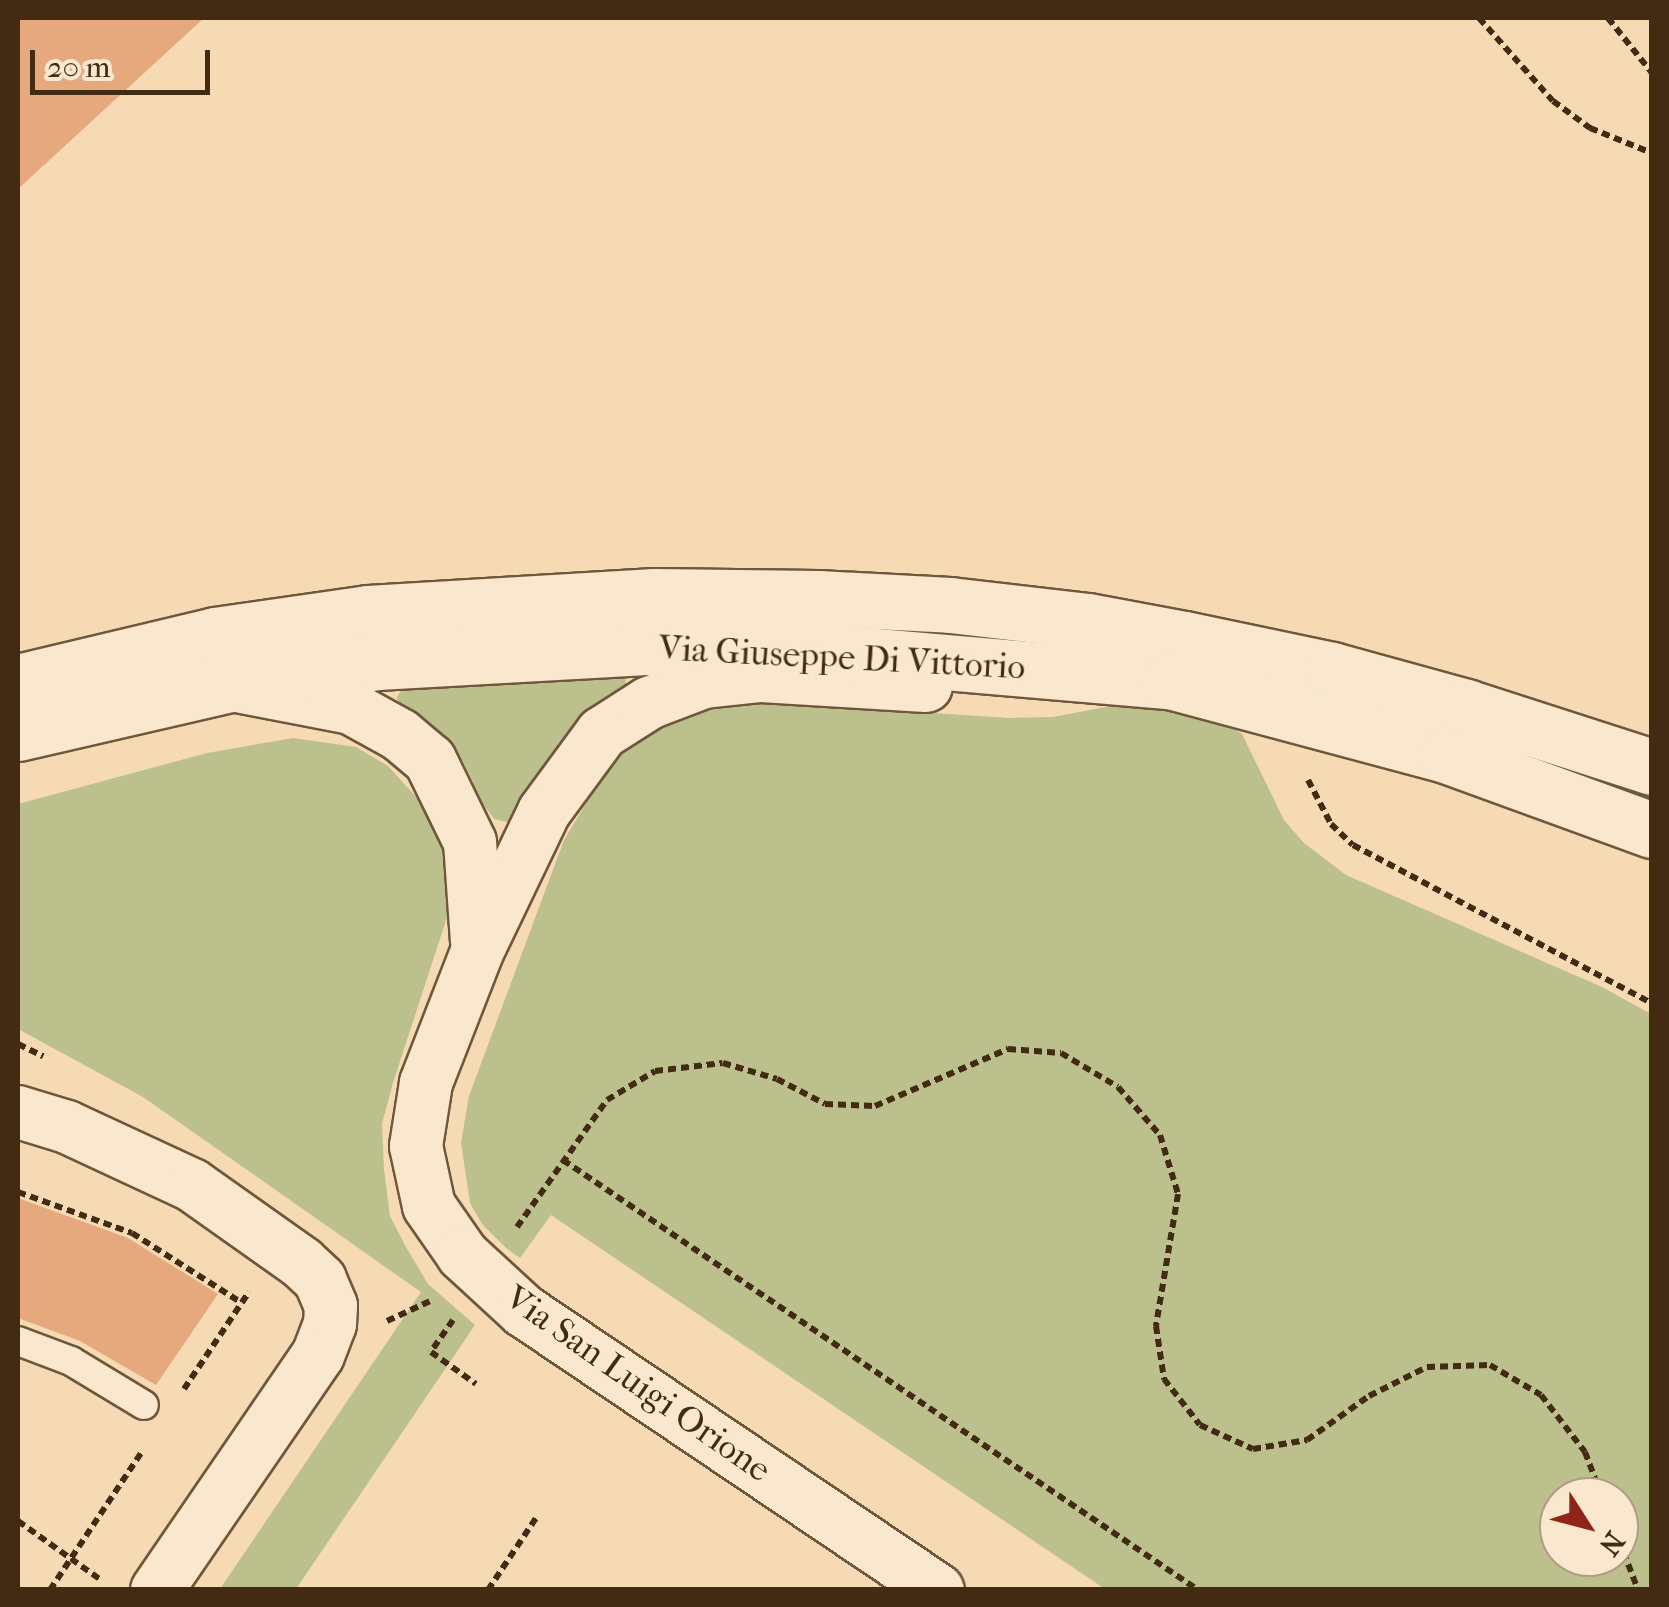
<!DOCTYPE html>
<style>
body{margin:0}
#map{position:relative;width:1669px;height:1607px;overflow:hidden;background:#f6dab4;font-family:"IM FELL French Canon",serif}
div>[style]{position:absolute}
.green>*{inset:0;background:#bcc08d}
.building>*{inset:0;background:#e6a97e}
.path>*{height:6px;margin-top:-3px;transform-origin:0;background:repeating-linear-gradient(90deg,#432b13 0 8px,transparent 0 13px)}
.roads{filter:drop-shadow(2px 0 #70573b) drop-shadow(-2px 0 #70573b) drop-shadow(0 2px #70573b) drop-shadow(0 -2px #70573b)}
.service>*{height:28px;margin:-14px;padding:0 14px;transform-origin:14px;border-radius:14px;background:#f9e7ce}
.minor>*{height:52px;margin:-26px;padding:0 26px;transform-origin:26px;border-radius:26px;background:#f9e7ce}
.tertiary>*{height:55px;margin:-27.5px;padding:0 27.5px;transform-origin:27.5px;border-radius:27.5px;background:#f9e7ce}
span{translate:-50% -50%;white-space:nowrap;text-align:center;line-height:1.15;-webkit-text-stroke:8px #f9e7ce;paint-order:stroke}
.street-label{font-size:35px;color:#432b13}
.frame{position:absolute;inset:0;border:20px solid #432b13;pointer-events:none}
.north{position:absolute;left:1539px;top:1477px;width:100px;height:100px;box-sizing:border-box;background:#f9e7ce;border:2px solid #b09c83;border-radius:50%;rotate:126deg;font-size:28px;font-weight:700;line-height:40px;text-align:center;color:#432b13}
.north::after{content:'';display:block;margin:auto;width:35px;height:45px;background:#8f2418;clip-path:polygon(50% 0,100% 100%,50% 72%,0 100%)}
.scale{position:absolute;left:30px;top:50px;width:180px;height:45px;box-sizing:border-box;border:5px solid #432b13;border-top:0;padding-left:12px;font-size:30px;line-height:35px;white-space:nowrap;color:#432b13;-webkit-text-stroke:8px #f9e7ce;paint-order:stroke}
</style>
<div id="map">
<div class="green">
<div style="clip-path:polygon(617px 674px,625px 677px,626px 685px,621px 692px,586px 715px,565px 738px,538px 777px,518px 818px,507px 822px,494px 819px,483px 804px,464px 763px,448px 741px,398px 703px,397px 697px,404px 686px)"></div>
<div style="clip-path:polygon(evenodd,725px 699px,1008px 718px,1053px 717px,1142px 700px,1216px 716px,1242px 734px,1284px 820px,1304px 843px,1346px 875px,1602px 987px,1651px 1014px,1651px 1589px,1105px 1589px,551px 1215px,520px 1258px,506px 1248px,482px 1224px,470px 1203px,461px 1143px,469px 1096px,564px 840px,611px 762px,678px 713px,725px 699px,1559px 1497px,1619px 1497px,1619px 1557px,1559px 1557px,1559px 1497px)"></div>
<div style="clip-path:polygon(293px 738px,356px 747px,388px 766px,437px 820px,450px 856px,452px 902px,393px 1083px,382px 1124px,384px 1169px,390px 1216px,406px 1247px,428px 1284px,475px 1325px,296px 1589px,220px 1589px,421px 1292px,143px 1097px,18px 1029px,18px 804px,207px 753px)"></div>
</div>
<div class="building">
<div style="clip-path:polygon(18px 18px,204px 18px,18px 189px)"></div>
<div style="clip-path:polygon(18px 1198px,128px 1238px,218px 1294px,156px 1385px,80px 1341px,18px 1318px)"></div>
</div>
<div class="path">
<div style="left:1479px;top:18px;width:111px;rotate:48.3deg"></div>
<div style="left:1553px;top:101px;width:46px;rotate:36.1deg"></div>
<div style="left:1590px;top:128px;width:67px;rotate:22deg"></div>
<div style="left:1608px;top:18px;width:70px;rotate:51.3deg"></div>
<div style="left:1308px;top:780px;width:50px;rotate:62.4deg"></div>
<div style="left:1331px;top:824px;width:30px;rotate:44deg"></div>
<div style="left:1353px;top:845px;width:338px;rotate:27.9deg"></div>
<div style="left:18px;top:1044px;width:28px;rotate:26deg"></div>
<div style="left:563px;top:1160px;width:767px;rotate:34.1deg"></div>
<div style="left:18px;top:1192px;width:121px;rotate:19.8deg"></div>
<div style="left:132px;top:1233px;width:130px;rotate:32.5deg"></div>
<div style="left:517px;top:1227px;width:156px;rotate:-54.7deg"></div>
<div style="left:607px;top:1100px;width:56px;rotate:-31.1deg"></div>
<div style="left:655px;top:1071px;width:68px;rotate:-6.7deg"></div>
<div style="left:723px;top:1063px;width:56px;rotate:16.5deg"></div>
<div style="left:777px;top:1079px;width:54px;rotate:27.5deg"></div>
<div style="left:825px;top:1104px;width:50px;rotate:2.3deg"></div>
<div style="left:875px;top:1106px;width:145px;rotate:-23.2deg"></div>
<div style="left:1008px;top:1049px;width:53px;rotate:4.3deg"></div>
<div style="left:1061px;top:1053px;width:66px;rotate:30.8deg"></div>
<div style="left:1118px;top:1087px;width:64px;rotate:48.8deg"></div>
<div style="left:1160px;top:1135px;width:62px;rotate:73deg"></div>
<div style="left:1178px;top:1194px;width:134px;rotate:99.5deg"></div>
<div style="left:1156px;top:1326px;width:54px;rotate:81.4deg"></div>
<div style="left:1164px;top:1379px;width:58px;rotate:52deg"></div>
<div style="left:1200px;top:1425px;width:58px;rotate:24.4deg"></div>
<div style="left:1253px;top:1449px;width:55px;rotate:-9.5deg"></div>
<div style="left:1307px;top:1440px;width:76px;rotate:-35.4deg"></div>
<div style="left:1369px;top:1396px;width:65px;rotate:-26.6deg"></div>
<div style="left:1427px;top:1367px;width:63px;rotate:-1.8deg"></div>
<div style="left:1490px;top:1365px;width:59px;rotate:30.5deg"></div>
<div style="left:1541px;top:1395px;width:72px;rotate:52.3deg"></div>
<div style="left:1585px;top:1452px;width:48px;rotate:69.3deg"></div>
<div style="left:453px;top:1320px;width:39px;rotate:125deg"></div>
<div style="left:431px;top:1352px;width:55px;rotate:35.4deg"></div>
<div style="left:387px;top:1321px;width:47px;rotate:-24.9deg"></div>
<div style="left:184px;top:1389px;width:117px;rotate:-56.2deg"></div>
<div style="left:18px;top:1521px;width:102px;rotate:35.4deg"></div>
<div style="left:1619px;top:1540px;width:53px;rotate:69.2deg"></div>
<div style="left:50px;top:1590px;width:168px;rotate:-56.4deg"></div>
<div style="left:488px;top:1590px;width:90px;rotate:-56.3deg"></div>
</div>
<div class="roads">
<div class="service">
<div style="left:18px;top:1341px;width:57px;rotate:20.7deg"></div>
<div style="left:71px;top:1361px;width:85px;rotate:31.1deg"></div>
</div>
<div class="minor">
<div style="left:926px;top:686px;width:165px;rotate:-176.5deg"></div>
<div style="left:761px;top:676px;width:57px;rotate:174deg"></div>
<div style="left:704px;top:682px;width:59px;rotate:159.1deg"></div>
<div style="left:649px;top:703px;width:56px;rotate:147.4deg"></div>
<div style="left:602px;top:733px;width:98px;rotate:126.3deg"></div>
<div style="left:544px;top:812px;width:155px;rotate:115.6deg"></div>
<div style="left:477px;top:952px;width:141px;rotate:111.3deg"></div>
<div style="left:426px;top:1083px;width:64px;rotate:99deg"></div>
<div style="left:416px;top:1146px;width:61px;rotate:77.8deg"></div>
<div style="left:429px;top:1206px;width:60px;rotate:55.2deg"></div>
<div style="left:463px;top:1255px;width:83px;rotate:42.6deg"></div>
<div style="left:524px;top:1311px;width:499px;rotate:34deg"></div>
<div style="left:242px;top:687px;width:111px;rotate:10.9deg"></div>
<div style="left:351px;top:708px;width:56px;rotate:28.9deg"></div>
<div style="left:400px;top:735px;width:39px;rotate:40deg"></div>
<div style="left:430px;top:760px;width:91px;rotate:64deg"></div>
<div style="left:470px;top:842px;width:99px;rotate:86deg"></div>
<div style="left:18px;top:1112px;width:51px;rotate:17deg"></div>
<div style="left:67px;top:1127px;width:138px;rotate:24.9deg"></div>
<div style="left:192px;top:1185px;width:135px;rotate:35.3deg"></div>
<div style="left:302px;top:1263px;width:25px;rotate:43deg"></div>
<div style="left:320px;top:1280px;width:28px;rotate:67deg"></div>
<div style="left:331px;top:1306px;width:18px;rotate:93deg"></div>
<div style="left:330px;top:1324px;width:33px;rotate:111deg"></div>
<div style="left:318px;top:1355px;width:285px;rotate:124.4deg"></div>
</div>
<div class="tertiary">
<div style="left:18px;top:682px;width:203px;rotate:-13.4deg"></div>
<div style="left:215px;top:635px;width:155px;rotate:-8.2deg"></div>
<div style="left:368px;top:613px;width:287px;rotate:-3.4deg"></div>
<div style="left:654px;top:596px;width:164px;rotate:0.7deg"></div>
<div style="left:818px;top:598px;width:132px;rotate:3deg"></div>
<div style="left:950px;top:605px;width:139px;rotate:6.6deg"></div>
<div style="left:1088px;top:621px;width:98px;rotate:10.6deg"></div>
<div style="left:1184px;top:639px;width:151px;rotate:11.8deg"></div>
<div style="left:1332px;top:670px;width:139px;rotate:15.4deg"></div>
<div style="left:1466px;top:707px;width:195px;rotate:17.9deg"></div>
<div style="left:18px;top:733px;width:218px;rotate:-13deg"></div>
<div style="left:230px;top:684px;width:149px;rotate:-8.5deg"></div>
<div style="left:377px;top:662px;width:265px;rotate:-3.2deg"></div>
<div style="left:642px;top:647px;width:175px;rotate:1.3deg"></div>
<div style="left:817px;top:651px;width:354px;rotate:4.9deg"></div>
<div style="left:1170px;top:681px;width:286px;rotate:15deg"></div>
<div style="left:1446px;top:755px;width:219px;rotate:20deg"></div>
</div>
</div>
<div class="street-label">
<span style="left:842px;top:658px;rotate:3deg">Via Giuseppe Di Vittorio</span>
<span style="left:638px;top:1384px;rotate:35deg">Via San Luigi Orione</span>
</div>
<div class="frame"></div>
<div class="north">N</div>
<div class="scale">20 m</div>
</div>
